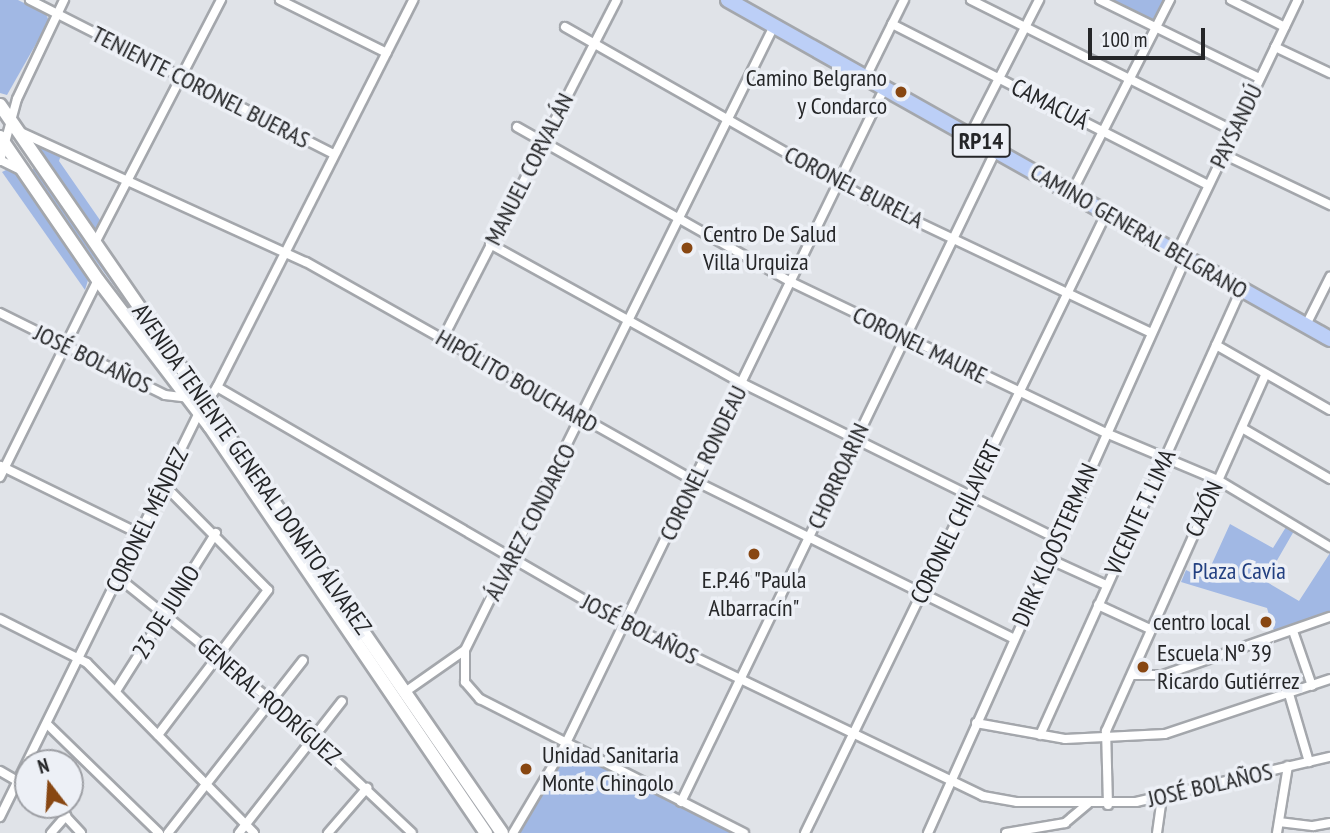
<!DOCTYPE html>
<meta charset="utf-8">
<style>
body{margin:0}
#map{position:relative;width:1330px;height:833px;overflow:hidden;background:#e0e3e8;font-family:"PT Sans Narrow",sans-serif}
div>[style]{position:absolute}
.green>*{inset:0;background:#a1b8e4}
.roads{filter:drop-shadow(2px 0 #a4a7ac) drop-shadow(-2px 0 #a4a7ac) drop-shadow(0 2px #a4a7ac) drop-shadow(0 -2px #a4a7ac)}
.street>*{height:8px;margin:-4px;padding:0 4px;transform-origin:4px;border-radius:4px;background:#fff}
.secondary>*{height:12px;margin:-6px;padding:0 6px;transform-origin:6px;border-radius:6px;background:#fff}
.primary>*{height:14px;margin:-7px;padding:0 7px;transform-origin:7px;border-radius:7px;background:#bccff7}
.dots>*{width:19px;height:19px;translate:-50% -50%;box-sizing:border-box;border:4px solid #edf0f6;border-radius:50%}
span{translate:-50% -50%;white-space:nowrap;text-align:center;line-height:1.15;-webkit-text-stroke:7px #edf0f6;paint-order:stroke}
.shield-label span{padding:2px 5px;background:#edf0f6;border:2px solid;border-radius:5px;-webkit-text-stroke-width:0}
.shield-label{font-size:23px;color:#252628;font-weight:700}
.poi-label{font-size:24px;color:#252628}
.right{translate:-100% -50%;text-align:right}
.left{translate:0 -50%;text-align:left}
.street-label{font-size:24px;color:#252628}
.park-label{font-size:24px;color:#234081}
.north{position:absolute;left:14px;top:749px;width:70px;height:70px;box-sizing:border-box;background:#edf0f6;border:2px solid #9d9fa4;border-radius:50%;rotate:343deg;font-size:19px;font-weight:700;line-height:28px;text-align:center;color:#252628}
.north::after{content:'';display:block;margin:auto;width:24px;height:32px;background:#884712;clip-path:polygon(50% 0,100% 100%,50% 72%,0 100%)}
.scale{position:absolute;left:1088px;top:28px;width:117px;height:32px;box-sizing:border-box;border:4px solid #252628;border-top:0;padding-left:9px;font-size:21px;line-height:24px;white-space:nowrap;color:#252628;-webkit-text-stroke:5px #edf0f6;paint-order:stroke}
</style>
<div id="map">
<div class="green">
<div style="clip-path:polygon(0 0,18px 0,46px 14px,49px 21px,7px 95px,0 93px)"></div>
<div style="clip-path:polygon(1109px 0,1165px 0,1153px 23px)"></div>
<div style="clip-path:polygon(43px 144px,62px 152px,59px 161px,102px 223px,100px 229px,93px 230px,39px 151px)"></div>
<div style="clip-path:polygon(34px 167px,38px 169px,193px 393px,31px 173px)"></div>
<div style="clip-path:polygon(8px 169px,19px 174px,89px 277px,85px 290px,2px 172px)"></div>
<div style="clip-path:polygon(1230px 524px,1273px 548px,1286px 527px,1294px 531px,1265px 581px,1299px 601px,1330px 553px,1330px 613px,1274px 631px,1267px 608px,1181px 582px,1186px 570px,1205px 579px)"></div>
<div style="clip-path:polygon(567px 750px,735px 833px,519px 833px)"></div>
</div>
<div class="roads">
<div class="street">
<div style="left:30px;top:0;width:341px;rotate:26.9deg"></div>
<div style="left:280px;top:0;width:119px;rotate:26.4deg"></div>
<div style="left:971px;top:0;width:294px;rotate:26.5deg"></div>
<div style="left:1100px;top:0;width:177px;rotate:26.1deg"></div>
<div style="left:1231px;top:0;width:60px;rotate:26.6deg"></div>
<div style="left:892px;top:24px;width:355px;rotate:27deg"></div>
<div style="left:565px;top:27px;width:343px;rotate:29.6deg"></div>
<div style="left:863px;top:196px;width:319px;rotate:25.4deg"></div>
<div style="left:1275px;top:47px;width:61px;rotate:25.3deg"></div>
<div style="left:866px;top:77px;width:86px;rotate:-63.7deg"></div>
<div style="left:517px;top:127px;width:315px;rotate:29.5deg"></div>
<div style="left:791px;top:282px;width:349px;rotate:25.6deg"></div>
<div style="left:1106px;top:433px;width:121px;rotate:22.8deg"></div>
<div style="left:1218px;top:480px;width:131px;rotate:30.9deg"></div>
<div style="left:18px;top:131px;width:316px;rotate:24.5deg"></div>
<div style="left:306px;top:262px;width:446px;rotate:29.4deg"></div>
<div style="left:695px;top:481px;width:355px;rotate:26.3deg"></div>
<div style="left:970px;top:135px;width:152px;rotate:-62.9deg"></div>
<div style="left:1223px;top:154px;width:119px;rotate:25.5deg"></div>
<div style="left:0;top:160px;width:25px;rotate:26deg"></div>
<div style="left:0;top:161px;width:64px;rotate:-74.7deg"></div>
<div style="left:17px;top:99px;width:110px;rotate:-64.6deg"></div>
<div style="left:1072px;top:192px;width:216px;rotate:-63deg"></div>
<div style="left:95px;top:243px;width:274px;rotate:-62.6deg"></div>
<div style="left:490px;top:244px;width:288px;rotate:28.9deg"></div>
<div style="left:742px;top:383px;width:352px;rotate:26.3deg"></div>
<div style="left:1177px;top:252px;width:280px;rotate:-64.4deg"></div>
<div style="left:0;top:313px;width:184px;rotate:26.4deg"></div>
<div style="left:165px;top:395px;width:23px;rotate:7deg"></div>
<div style="left:1306px;top:325px;width:54px;rotate:-63.4deg"></div>
<div style="left:442px;top:340px;width:382px;rotate:-62.8deg"></div>
<div style="left:1216px;top:345px;width:131px;rotate:29.7deg"></div>
<div style="left:217px;top:387px;width:470px;rotate:30.1deg"></div>
<div style="left:624px;top:623px;width:399px;rotate:25.7deg"></div>
<div style="left:983px;top:796px;width:35px;rotate:10deg"></div>
<div style="left:1017px;top:802px;width:119px"></div>
<div style="left:1136px;top:802px;width:199px;rotate:-13.1deg"></div>
<div style="left:1242px;top:428px;width:102px;rotate:30.1deg"></div>
<div style="left:1px;top:466px;width:155px;rotate:26.1deg"></div>
<div style="left:0;top:477px;width:220px;rotate:-63.6deg"></div>
<div style="left:1049px;top:559px;width:63px;rotate:24.5deg"></div>
<div style="left:119px;top:578px;width:196px;rotate:38.8deg"></div>
<div style="left:272px;top:701px;width:192px;rotate:43.3deg"></div>
<div style="left:1098px;top:605px;width:57px;rotate:24.8deg"></div>
<div style="left:0;top:619px;width:97px;rotate:26.8deg"></div>
<div style="left:87px;top:663px;width:238px;rotate:45.5deg"></div>
<div style="left:1293px;top:631px;width:58px;rotate:70.9deg"></div>
<div style="left:465px;top:651px;width:31px;rotate:90deg"></div>
<div style="left:465px;top:682px;width:23px;rotate:49deg"></div>
<div style="left:480px;top:699px;width:296px;rotate:26.9deg"></div>
<div style="left:1132px;top:675px;width:31px"></div>
<div style="left:1163px;top:675px;width:177px;rotate:-19.2deg"></div>
<div style="left:116px;top:691px;width:187px;rotate:-57.7deg"></div>
<div style="left:405px;top:692px;width:73px;rotate:-35deg"></div>
<div style="left:465px;top:650px;width:696px;rotate:-63.66deg"></div>
<div style="left:1289px;top:694px;width:71px;rotate:73.6deg"></div>
<div style="left:976px;top:723px;width:90px;rotate:10.2deg"></div>
<div style="left:1065px;top:739px;width:100px;rotate:-2.9deg"></div>
<div style="left:1165px;top:734px;width:174px;rotate:-18.4deg"></div>
<div style="left:47px;top:724px;width:156px;rotate:44.2deg"></div>
<div style="left:158px;top:735px;width:182px;rotate:-52.8deg"></div>
<div style="left:268px;top:590px;width:146px;rotate:-134.7deg"></div>
<div style="left:1040px;top:735px;width:489px;rotate:-65.7deg"></div>
<div style="left:0;top:771px;width:32px;rotate:30deg"></div>
<div style="left:681px;top:802px;width:724px;rotate:-64.21deg"></div>
<div style="left:55px;top:805px;width:38px;rotate:47deg"></div>
<div style="left:1108px;top:805px;width:74px;rotate:-91.5deg"></div>
<div style="left:1106px;top:731px;width:391px;rotate:-65.9deg"></div>
<div style="left:0;top:817px;width:450px;rotate:-63.8deg"></div>
<div style="left:199px;top:413px;width:32px;rotate:-55deg"></div>
<div style="left:217px;top:387px;width:434px;rotate:-63.1deg"></div>
<div style="left:1279px;top:822px;width:34px;rotate:7deg"></div>
<div style="left:1313px;top:826px;width:17px;rotate:-10deg"></div>
<div style="left:51px;top:833px;width:23px;rotate:-49deg"></div>
<div style="left:168px;top:833px;width:219px;rotate:-52deg"></div>
<div style="left:239px;top:833px;width:167px;rotate:-52deg"></div>
<div style="left:328px;top:833px;width:60px;rotate:-49.1deg"></div>
<div style="left:513px;top:833px;width:102px;rotate:-59.4deg"></div>
<div style="left:565px;top:745px;width:732px;rotate:-64.07deg"></div>
<div style="left:805px;top:833px;width:691px;rotate:-64.07deg"></div>
<div style="left:928px;top:833px;width:630px;rotate:-65.83deg"></div>
<div style="left:1006px;top:833px;width:60px;rotate:-9.6deg"></div>
<div style="left:1065px;top:823px;width:30px;rotate:-40deg"></div>
<div style="left:1157px;top:833px;width:34px;rotate:-82deg"></div>
<div style="left:1277px;top:833px;width:68px;rotate:-80.7deg"></div>
</div>
<div class="secondary">
<div style="left:0;top:105px;width:884px;rotate:55.41deg"></div>
<div style="left:0;top:137px;width:173px;rotate:55.6deg"></div>
<div style="left:98px;top:280px;width:185px;rotate:52.7deg"></div>
<div style="left:210px;top:427px;width:491px;rotate:55.8deg"></div>
</div>
<div class="primary">
<div style="left:728px;top:0;width:691px;rotate:29.38deg"></div>
</div>
</div>
<div class="dots">
<div style="left:901px;top:92px;background:#884712"></div>
<div style="left:687px;top:248px;background:#884712"></div>
<div style="left:754px;top:554px;background:#884712"></div>
<div style="left:1266px;top:622px;background:#884712"></div>
<div style="left:1143px;top:667px;background:#884712"></div>
<div style="left:526px;top:769px;background:#884712"></div>
</div>
<div class="shield-label">
<span style="left:981px;top:141px">RP14</span>
</div>
<div class="poi-label">
<span class="right" style="left:887px;top:92px">Camino Belgrano<br>y Condarco</span>
<span class="left" style="left:703px;top:248px">Centro De Salud<br>Villa Urquiza</span>
<span style="left:754px;top:594px">E.P.46 "Paula<br>Albarracín"</span>
<span class="right" style="left:1250px;top:622px">centro local</span>
<span class="left" style="left:1157px;top:667px">Escuela Nº 39<br>Ricardo Gutiérrez</span>
<span class="left" style="left:542px;top:769px">Unidad Sanitaria<br>Monte Chingolo</span>
</div>
<div class="street-label">
<span style="left:201px;top:87px;rotate:27deg">TENIENTE CORONEL BUERAS</span>
<span style="left:1050px;top:104px;rotate:27deg">CAMACUÁ</span>
<span style="left:1236px;top:126px;rotate:-64deg">PAYSANDÚ</span>
<span style="left:529px;top:169px;rotate:-63deg">MANUEL CORVALÁN</span>
<span style="left:854px;top:187px;rotate:27deg">CORONEL BURELA</span>
<span style="left:1139px;top:231px;rotate:30deg">CAMINO GENERAL BELGRANO</span>
<span style="left:920px;top:345px;rotate:26deg">CORONEL MAURE</span>
<span style="left:93px;top:359px;rotate:26deg">JOSÉ BOLAÑOS</span>
<span style="left:517px;top:381px;rotate:30deg">HIPÓLITO BOUCHARD</span>
<span style="left:703px;top:463px;rotate:-64deg">CORONEL RONDEAU</span>
<span style="left:252px;top:469px;rotate:55deg">AVENIDA TENIENTE GENERAL DONATO ÁLVAREZ</span>
<span style="left:838px;top:476px;rotate:-65deg">CHORROARIN</span>
<span style="left:1204px;top:509px;rotate:-66deg">CAZÓN</span>
<span style="left:1140px;top:512px;rotate:-65deg">VICENTE T. LIMA</span>
<span style="left:147px;top:520px;rotate:-64deg">CORONEL MÉNDEZ</span>
<span style="left:530px;top:522px;rotate:-63deg">ÁLVAREZ CONDARCO</span>
<span style="left:956px;top:522px;rotate:-64deg">CORONEL CHILAVERT</span>
<span style="left:1055px;top:545px;rotate:-66deg">DIRK KLOOSTERMAN</span>
<span style="left:166px;top:612px;rotate:-58deg">23 DE JUNIO</span>
<span style="left:640px;top:629px;rotate:27deg">JOSÉ BOLAÑOS</span>
<span style="left:269px;top:701px;rotate:41deg">GENERAL RODRÍGUEZ</span>
<span style="left:1210px;top:785px;rotate:-13deg">JOSÉ BOLAÑOS</span>
</div>
<div class="park-label">
<span style="left:1239px;top:571px">Plaza Cavia</span>
</div>
<div class="north">N</div>
<div class="scale">100 m</div>
</div>
